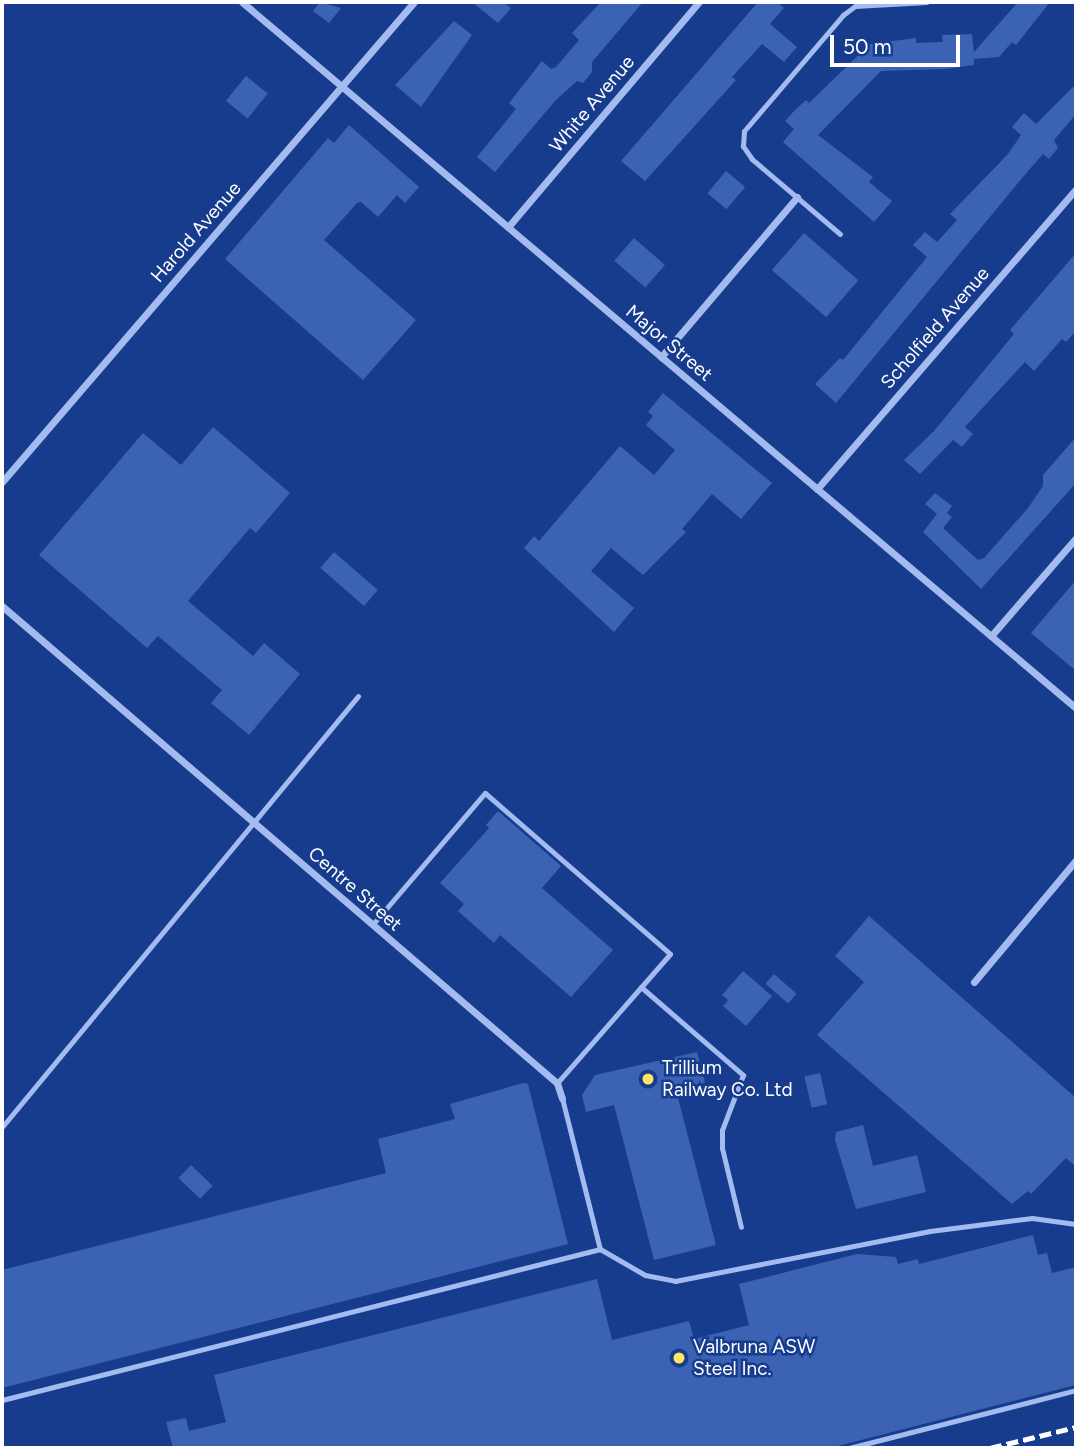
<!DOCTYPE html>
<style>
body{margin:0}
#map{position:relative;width:1078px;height:1450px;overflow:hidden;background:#173c8d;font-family:Figtree,sans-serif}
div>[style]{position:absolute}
.building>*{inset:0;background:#3c62b4;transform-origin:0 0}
.service>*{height:5px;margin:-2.5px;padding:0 2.5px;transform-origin:2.5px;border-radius:2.5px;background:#a3bbef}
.minor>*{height:7px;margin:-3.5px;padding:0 3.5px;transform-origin:3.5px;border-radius:3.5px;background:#a3bbef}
.rail>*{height:5px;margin-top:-2.5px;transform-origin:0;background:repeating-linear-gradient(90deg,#fff 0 12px,transparent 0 17px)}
.dots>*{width:19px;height:19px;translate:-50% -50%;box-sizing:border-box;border:4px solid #173c8d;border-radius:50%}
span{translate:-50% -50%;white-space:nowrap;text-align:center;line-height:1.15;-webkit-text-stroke:5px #173c8d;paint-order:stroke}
.street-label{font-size:19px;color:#fff}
.poi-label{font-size:19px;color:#fff}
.left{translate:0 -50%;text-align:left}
.frame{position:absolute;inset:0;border:4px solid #fff;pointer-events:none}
.scale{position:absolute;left:830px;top:35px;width:130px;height:32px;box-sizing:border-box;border:4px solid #fff;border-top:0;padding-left:9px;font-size:21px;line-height:24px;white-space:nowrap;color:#fff;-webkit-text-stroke:5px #173c8d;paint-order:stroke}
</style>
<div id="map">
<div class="building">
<div style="clip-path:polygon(320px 2px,341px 8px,329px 23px,313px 11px)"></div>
<div style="clip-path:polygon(472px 2px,503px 2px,511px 8px,498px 23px)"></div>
<div style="clip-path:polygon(601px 2px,643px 2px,592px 62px,592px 72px,583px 83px,577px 81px,555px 101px,495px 172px,477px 157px,516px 109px,509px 103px,542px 61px,551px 69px,556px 67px,579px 40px,572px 33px)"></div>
<div style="clip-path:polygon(758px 2px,777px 2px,784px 8px,770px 24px,797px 47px,784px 62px,762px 44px,732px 77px,736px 80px,645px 181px,621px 161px)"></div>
<div style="clip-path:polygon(1018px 2px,1050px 2px,1016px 45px,1012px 42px,999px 57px,974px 59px,974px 65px,946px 69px,881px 71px,818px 135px,873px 177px,869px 182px,892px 201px,874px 222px,783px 142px,794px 129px,785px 121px,795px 110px,806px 100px,809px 103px,870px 44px,916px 38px,916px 43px,943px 42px,942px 35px,972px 34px,974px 52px)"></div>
<div style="clip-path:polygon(454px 21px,472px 35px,421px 107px,395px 85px)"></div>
<div style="left:246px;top:76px;width:28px;height:32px;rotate:39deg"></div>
<div style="clip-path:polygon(1076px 84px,1076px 114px,1054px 140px,1058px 148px,1049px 159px,1043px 154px,1028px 171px,836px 403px,815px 384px,840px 358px,843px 360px,927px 257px,913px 245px,925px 232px,937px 242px,957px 220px,950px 214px,1008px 154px,1021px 135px,1012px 127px,1024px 113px,1036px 124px)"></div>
<div style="clip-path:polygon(349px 125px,419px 187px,405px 203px,397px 195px,378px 217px,361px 202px,357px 203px,324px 240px,416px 320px,363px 380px,225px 259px,328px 138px,334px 143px)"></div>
<div style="left:726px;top:171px;width:25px;height:29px;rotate:40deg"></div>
<div style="left:804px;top:233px;width:72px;height:49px;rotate:41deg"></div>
<div style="left:634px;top:238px;width:41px;height:30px;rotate:41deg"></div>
<div style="clip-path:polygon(1076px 253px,1076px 331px,1066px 342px,1062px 339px,1034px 371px,1025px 362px,965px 427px,973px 434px,962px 447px,953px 440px,920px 474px,904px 460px,934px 431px,1014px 334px,1010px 330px)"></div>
<div style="clip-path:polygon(663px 393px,772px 483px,741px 519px,712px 494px,682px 529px,686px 532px,643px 575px,611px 548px,591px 571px,634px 608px,614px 632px,524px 548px,534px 536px,539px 541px,620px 446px,654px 475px,675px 450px,646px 425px,653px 416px,648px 412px)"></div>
<div style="clip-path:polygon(213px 427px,290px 493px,256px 533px,250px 528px,188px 601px,253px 656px,264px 643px,300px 674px,249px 735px,211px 703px,222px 690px,158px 636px,147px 648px,39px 555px,143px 433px,181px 465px)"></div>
<div style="clip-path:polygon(1076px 437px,1076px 483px,981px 589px,923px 532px,937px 514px,925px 504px,935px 493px,952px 506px,947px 513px,952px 517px,943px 528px,978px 560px,984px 558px,1028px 508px,1043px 486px,1043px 475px)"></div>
<div style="left:334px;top:552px;width:58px;height:21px;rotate:41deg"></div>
<div style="clip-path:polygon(1076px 580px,1076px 671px,1031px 633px)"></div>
<div style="clip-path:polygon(498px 811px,561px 866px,542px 888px,613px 950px,571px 997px,500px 935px,494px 943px,458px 911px,464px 904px,440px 883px,489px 828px,486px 825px)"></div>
<div style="clip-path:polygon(869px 916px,1076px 1098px,1076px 1167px,1066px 1158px,1031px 1194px,1028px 1191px,1012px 1204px,817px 1035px,864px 982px,835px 956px)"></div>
<div style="clip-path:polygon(743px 971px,772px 996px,746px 1026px,723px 1006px,728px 1000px,722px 995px)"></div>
<div style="left:774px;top:974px;width:30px;height:13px;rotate:41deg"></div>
<div style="clip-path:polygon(697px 1052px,705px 1083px,676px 1090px,716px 1245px,654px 1260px,614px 1105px,586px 1112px,582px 1095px,595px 1075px)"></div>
<div style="left:820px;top:1073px;width:32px;height:16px;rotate:77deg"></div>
<div style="clip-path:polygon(523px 1083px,528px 1084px,568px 1244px,2px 1388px,2px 1270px,386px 1173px,378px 1139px,455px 1119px,450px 1104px)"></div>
<div style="clip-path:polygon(863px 1125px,873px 1166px,917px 1155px,926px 1192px,856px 1209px,835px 1140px,836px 1132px)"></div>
<div style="left:191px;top:1165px;width:30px;height:18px;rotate:44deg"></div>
<div style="clip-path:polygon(1033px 1235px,1038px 1255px,1047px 1253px,1052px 1273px,1076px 1267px,1076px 1385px,830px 1448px,173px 1448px,166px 1422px,186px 1418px,189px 1431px,226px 1422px,214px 1375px,597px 1279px,612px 1340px,689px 1321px,694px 1339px,749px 1325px,739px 1284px,857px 1254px,896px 1257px,898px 1264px,918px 1259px,919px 1264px)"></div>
</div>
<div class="service">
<div style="left:840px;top:234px;width:116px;rotate:-139.6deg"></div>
<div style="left:752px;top:159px;width:16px;rotate:-125deg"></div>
<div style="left:743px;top:146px;width:15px;rotate:-86deg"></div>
<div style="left:744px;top:131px;width:153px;rotate:-49.5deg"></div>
<div style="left:843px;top:15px;width:15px;rotate:-37deg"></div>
<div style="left:855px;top:6px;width:72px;rotate:-3.2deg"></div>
<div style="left:373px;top:924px;width:172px;rotate:-49.5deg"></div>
<div style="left:485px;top:793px;width:245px;rotate:41deg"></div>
<div style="left:670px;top:954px;width:171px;rotate:131.2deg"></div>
<div style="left:641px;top:987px;width:135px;rotate:40.8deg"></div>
<div style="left:743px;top:1075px;width:59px;rotate:110.9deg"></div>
<div style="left:722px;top:1130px;width:18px;rotate:90deg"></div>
<div style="left:722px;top:1148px;width:81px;rotate:76.5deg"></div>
<div style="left:562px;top:1098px;width:156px;rotate:75.9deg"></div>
<div style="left:2px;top:1127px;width:559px;rotate:-50.44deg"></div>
<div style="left:2px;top:1400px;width:617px;rotate:-14.17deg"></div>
<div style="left:600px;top:1249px;width:52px;rotate:30deg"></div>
<div style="left:645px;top:1275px;width:31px;rotate:11deg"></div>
<div style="left:675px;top:1281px;width:260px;rotate:-11.1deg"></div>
<div style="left:930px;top:1231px;width:103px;rotate:-7.3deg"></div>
<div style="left:1032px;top:1218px;width:44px;rotate:7.8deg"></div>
<div style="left:849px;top:1448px;width:234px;rotate:-14.3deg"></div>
</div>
<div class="minor">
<div style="left:242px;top:2px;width:1093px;rotate:40.25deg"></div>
<div style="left:508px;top:227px;width:295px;rotate:-49.7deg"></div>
<div style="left:661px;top:357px;width:210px;rotate:-49.6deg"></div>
<div style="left:2px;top:482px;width:633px;rotate:-49.36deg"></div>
<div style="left:817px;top:489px;width:396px;rotate:-49.2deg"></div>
<div style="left:2px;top:606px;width:732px;rotate:40.68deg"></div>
<div style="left:557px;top:1083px;width:16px;rotate:72deg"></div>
<div style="left:991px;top:636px;width:130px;rotate:-49.1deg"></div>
<div style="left:974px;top:982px;width:159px;rotate:-50.1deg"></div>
</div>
<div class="rail">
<div style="left:990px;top:1448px;width:89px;rotate:-13.7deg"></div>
</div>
<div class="dots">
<div style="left:648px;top:1079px;background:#ffe661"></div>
<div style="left:679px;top:1358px;background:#ffe661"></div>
</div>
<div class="street-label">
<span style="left:592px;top:104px;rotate:-50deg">White Avenue</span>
<span style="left:196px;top:232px;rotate:-49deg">Harold Avenue</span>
<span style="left:935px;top:328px;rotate:-49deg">Scholfield Avenue</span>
<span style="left:669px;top:343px;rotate:40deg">Major Street</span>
<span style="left:355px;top:889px;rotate:41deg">Centre Street</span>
</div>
<div class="poi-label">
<span class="left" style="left:662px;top:1079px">Trillium<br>Railway Co. Ltd</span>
<span class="left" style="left:693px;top:1358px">Valbruna ASW<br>Steel Inc.</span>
</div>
<div class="frame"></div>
<div class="scale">50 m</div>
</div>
